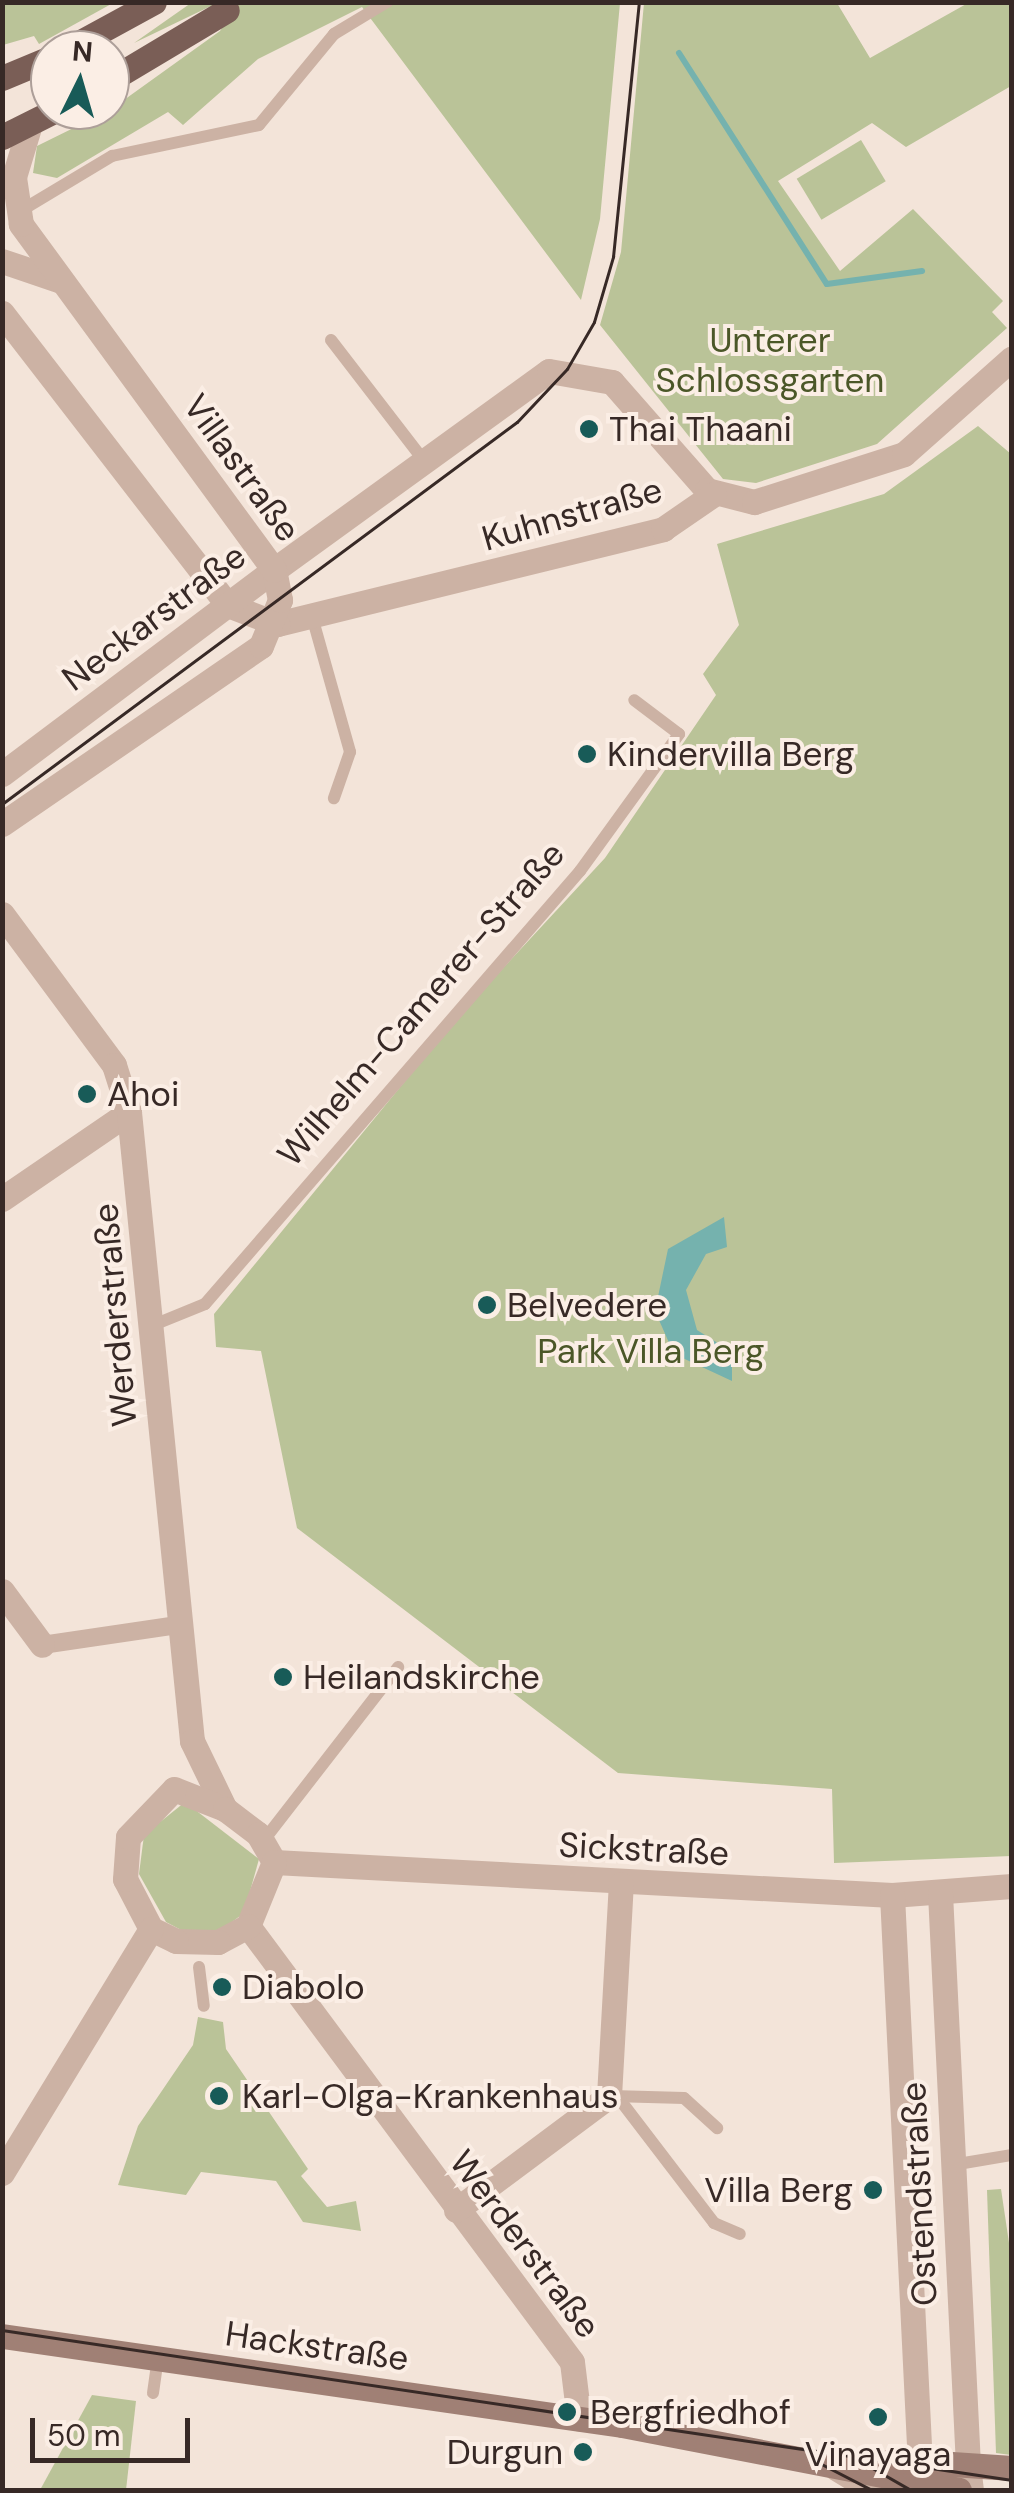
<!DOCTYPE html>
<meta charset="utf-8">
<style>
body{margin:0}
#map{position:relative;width:1014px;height:2493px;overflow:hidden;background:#f3e4d9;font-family:"DM Sans",sans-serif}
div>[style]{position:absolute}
.green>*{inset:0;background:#bac398;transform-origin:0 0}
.water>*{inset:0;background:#75b2ae}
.stream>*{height:6px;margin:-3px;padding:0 3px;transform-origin:3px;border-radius:3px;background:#75b2ae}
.service>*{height:12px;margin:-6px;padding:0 6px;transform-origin:6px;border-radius:6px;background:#ccb2a4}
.pedestrian>*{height:18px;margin:-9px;padding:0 9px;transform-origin:9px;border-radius:9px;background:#ccb2a4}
.minor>*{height:25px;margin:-12.5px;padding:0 12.5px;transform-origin:12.5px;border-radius:12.5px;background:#ccb2a4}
.tertiary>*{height:25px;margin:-12.5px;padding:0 12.5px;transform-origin:12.5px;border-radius:12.5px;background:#ccb2a4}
.secondary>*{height:25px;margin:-12.5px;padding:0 12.5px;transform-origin:12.5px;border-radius:12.5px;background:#a08075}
.primary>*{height:25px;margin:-12.5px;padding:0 12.5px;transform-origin:12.5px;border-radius:12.5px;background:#7a5e56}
.tram>*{height:2.5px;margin:-1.25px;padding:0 1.25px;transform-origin:1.25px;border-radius:1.25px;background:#372926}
.dots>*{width:28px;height:28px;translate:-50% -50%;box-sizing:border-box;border:5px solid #fbeee5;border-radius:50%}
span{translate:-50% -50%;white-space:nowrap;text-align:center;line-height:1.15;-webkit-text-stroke:8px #fbeee5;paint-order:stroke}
.park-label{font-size:35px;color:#4b5728}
.poi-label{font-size:35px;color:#372926}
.left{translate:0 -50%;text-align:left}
.right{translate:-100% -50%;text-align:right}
.street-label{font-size:35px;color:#372926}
.frame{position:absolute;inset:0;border:5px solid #372926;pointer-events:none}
.north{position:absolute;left:30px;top:30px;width:100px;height:100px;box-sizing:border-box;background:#fbeee5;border:2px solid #ad9f99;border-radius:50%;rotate:5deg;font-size:28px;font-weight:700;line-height:40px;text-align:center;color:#372926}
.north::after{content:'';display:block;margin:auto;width:35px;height:45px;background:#185b58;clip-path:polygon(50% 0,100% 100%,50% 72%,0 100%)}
.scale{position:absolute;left:30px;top:2418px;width:160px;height:45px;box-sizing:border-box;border:5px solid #372926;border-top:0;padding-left:12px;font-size:30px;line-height:35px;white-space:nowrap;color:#372926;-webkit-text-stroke:8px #fbeee5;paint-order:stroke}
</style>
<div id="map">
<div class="green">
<div style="clip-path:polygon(3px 2px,113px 2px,113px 3px,39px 44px,34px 36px,3px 45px)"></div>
<div style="clip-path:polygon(191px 3px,620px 3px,600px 219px,581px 300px,362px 7px,258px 59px,183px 125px,168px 112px,57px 178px,33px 173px,37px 146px,110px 110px,220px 31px,226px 22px,211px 6px,134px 43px)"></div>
<div style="clip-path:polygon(644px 3px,837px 3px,870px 58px,968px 3px,1011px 3px,1011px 86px,906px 147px,872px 123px,778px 181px,840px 271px,913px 209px,1003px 301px,992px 312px,1007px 328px,877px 444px,756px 483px,723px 479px,600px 325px,621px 252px)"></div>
<div style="left:861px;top:140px;width:48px;height:75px;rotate:59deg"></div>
<div style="clip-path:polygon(978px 426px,1011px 454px,1011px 1856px,834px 1863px,832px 1789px,618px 1773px,297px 1528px,261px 1351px,216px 1347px,214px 1314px,456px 1019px,605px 858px,716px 695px,703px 674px,739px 625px,717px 544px,884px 494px)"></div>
<div style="clip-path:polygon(185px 1802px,259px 1859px,244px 1913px,220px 1931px,185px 1932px,166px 1922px,139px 1874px,144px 1835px)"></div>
<div style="clip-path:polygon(198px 2017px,223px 2022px,226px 2049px,308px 2169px,301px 2176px,327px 2207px,356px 2201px,361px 2231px,303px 2222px,276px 2181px,201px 2172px,186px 2195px,118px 2185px,138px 2126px,193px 2045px)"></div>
<div style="clip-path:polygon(1001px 2189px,1012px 2263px,1011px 2455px,996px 2453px,987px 2190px)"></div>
<div style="clip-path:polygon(92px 2395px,136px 2401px,126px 2490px,40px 2490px)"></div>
</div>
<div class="water">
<div style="clip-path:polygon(724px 1217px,727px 1247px,706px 1254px,686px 1290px,697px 1330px,732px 1352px,732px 1381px,674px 1354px,655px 1311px,668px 1249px)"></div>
</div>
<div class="stream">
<div style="left:679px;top:53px;width:274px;rotate:57.4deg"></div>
<div style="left:827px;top:284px;width:96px;rotate:-7.8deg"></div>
</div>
<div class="service">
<div style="left:17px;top:213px;width:111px;rotate:-31deg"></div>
<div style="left:112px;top:156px;width:150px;rotate:-11.9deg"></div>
<div style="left:259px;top:125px;width:118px;rotate:-50.5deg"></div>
<div style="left:334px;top:34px;width:62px;rotate:-31.1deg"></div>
<div style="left:331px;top:340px;width:154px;rotate:52.4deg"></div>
<div style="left:313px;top:620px;width:137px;rotate:74.3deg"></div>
<div style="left:350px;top:752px;width:49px;rotate:109.2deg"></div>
<div style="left:151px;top:1326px;width:58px;rotate:-22.2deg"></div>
<div style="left:205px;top:1304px;width:573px;rotate:-49.11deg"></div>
<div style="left:580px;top:871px;width:169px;rotate:-54.1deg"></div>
<div style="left:679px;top:734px;width:56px;rotate:-142.9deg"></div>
<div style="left:264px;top:1840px;width:219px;rotate:-52.2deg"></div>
<div style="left:199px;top:1967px;width:39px;rotate:83deg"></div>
<div style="left:612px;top:2096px;width:72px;rotate:1.6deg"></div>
<div style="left:684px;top:2098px;width:45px;rotate:42.3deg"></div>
<div style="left:617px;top:2096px;width:160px;rotate:52.6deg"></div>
<div style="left:714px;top:2223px;width:28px;rotate:23deg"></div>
<div style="left:952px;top:2165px;width:61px;rotate:-9.5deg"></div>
<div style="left:153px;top:2393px;width:35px;rotate:-82deg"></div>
</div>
<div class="pedestrian">
<div style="left:42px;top:1645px;width:137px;rotate:-8.4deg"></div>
</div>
<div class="minor">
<div style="left:2px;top:261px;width:62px;rotate:18.7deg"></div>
<div style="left:274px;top:570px;width:339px;rotate:-35.9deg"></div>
<div style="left:549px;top:371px;width:64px;rotate:9.9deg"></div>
<div style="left:612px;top:382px;width:144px;rotate:48.7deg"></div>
<div style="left:707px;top:490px;width:49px;rotate:14.3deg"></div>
<div style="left:754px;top:502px;width:157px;rotate:-17.7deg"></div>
<div style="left:904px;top:454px;width:144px;rotate:-41.6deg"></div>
<div style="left:277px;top:624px;width:398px;rotate:-13.8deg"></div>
<div style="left:663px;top:529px;width:62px;rotate:-34.5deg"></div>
<div style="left:2px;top:1199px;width:154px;rotate:-34.4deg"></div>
<div style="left:2px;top:1591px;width:67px;rotate:53.5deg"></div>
<div style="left:274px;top:1862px;width:619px;rotate:3.06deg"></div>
<div style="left:892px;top:1895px;width:120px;rotate:-4.3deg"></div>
<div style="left:940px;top:1893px;width:574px;rotate:87.2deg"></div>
<div style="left:892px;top:1895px;width:571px;rotate:87.19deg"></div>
<div style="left:248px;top:1926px;width:543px;rotate:53.38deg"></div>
<div style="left:572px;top:2362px;width:57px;rotate:83deg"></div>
<div style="left:456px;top:2210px;width:191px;rotate:-36.7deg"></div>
<div style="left:609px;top:2096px;width:212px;rotate:-86.8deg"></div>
</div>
<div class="tertiary">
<div style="left:2px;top:313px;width:369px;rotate:52.3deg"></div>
<div style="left:228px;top:605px;width:53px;rotate:21.2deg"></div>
<div style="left:2px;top:774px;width:340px;rotate:-36.9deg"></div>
<div style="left:2px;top:824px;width:314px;rotate:-34.5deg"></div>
<div style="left:261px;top:646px;width:50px;rotate:-67.6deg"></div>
<div style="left:280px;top:600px;width:31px;rotate:-101deg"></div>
<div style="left:274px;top:570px;width:429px;rotate:-126.2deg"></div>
<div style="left:21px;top:224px;width:48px;rotate:-98.5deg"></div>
<div style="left:14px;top:177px;width:55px;rotate:-73.2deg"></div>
<div style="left:2px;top:914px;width:188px;rotate:53.4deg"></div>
<div style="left:114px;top:1065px;width:49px;rotate:72.3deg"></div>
<div style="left:129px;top:1112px;width:632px;rotate:84.28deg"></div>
<div style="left:192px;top:1741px;width:76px;rotate:64.1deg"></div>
<div style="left:174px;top:1789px;width:55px;rotate:21.4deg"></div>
<div style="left:225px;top:1809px;width:41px;rotate:37.1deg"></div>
<div style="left:258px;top:1834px;width:32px;rotate:60deg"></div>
<div style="left:274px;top:1862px;width:69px;rotate:112.1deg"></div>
<div style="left:248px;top:1926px;width:34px;rotate:152deg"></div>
<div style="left:218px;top:1942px;width:42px;rotate:-178.6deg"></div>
<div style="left:176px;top:1941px;width:28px;rotate:-154deg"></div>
<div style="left:151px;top:1929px;width:56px;rotate:-117.5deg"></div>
<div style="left:125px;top:1879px;width:42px;rotate:-85.9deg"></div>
<div style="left:128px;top:1837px;width:66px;rotate:-46.2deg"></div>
<div style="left:2px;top:2173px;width:286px;rotate:-58.6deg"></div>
<div style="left:968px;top:2466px;width:24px;rotate:83deg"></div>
<div style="left:836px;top:2468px;width:42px;rotate:31.4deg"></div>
</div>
<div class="secondary">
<div style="left:2px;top:2336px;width:626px;rotate:8.17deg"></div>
<div style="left:622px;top:2425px;width:343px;rotate:10.9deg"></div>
<div style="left:892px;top:2460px;width:120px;rotate:3.8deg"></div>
</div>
<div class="primary">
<div style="left:66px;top:50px;width:100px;rotate:-28.6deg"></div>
<div style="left:2px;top:78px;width:52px;rotate:-22.6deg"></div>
<div style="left:110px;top:80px;width:136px;rotate:-30.9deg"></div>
<div style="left:2px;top:137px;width:60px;rotate:-26.6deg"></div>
</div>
<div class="tram">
<div style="left:2px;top:804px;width:641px;rotate:-36.57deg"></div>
<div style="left:517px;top:422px;width:73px;rotate:-46.7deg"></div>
<div style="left:567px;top:369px;width:54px;rotate:-60.1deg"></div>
<div style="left:594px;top:322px;width:68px;rotate:-73.7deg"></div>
<div style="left:613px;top:257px;width:256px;rotate:-84.2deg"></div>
<div style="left:2px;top:2330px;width:1021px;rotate:8.45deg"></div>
<div style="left:812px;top:2459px;width:68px;rotate:27.3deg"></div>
<div style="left:864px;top:2463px;width:54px;rotate:29.9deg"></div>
</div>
<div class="dots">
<div style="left:589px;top:429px;background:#185b58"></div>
<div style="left:587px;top:754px;background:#185b58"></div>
<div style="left:87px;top:1094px;background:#185b58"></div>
<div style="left:487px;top:1305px;background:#185b58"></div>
<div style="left:283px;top:1677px;background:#185b58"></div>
<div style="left:222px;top:1987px;background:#185b58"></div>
<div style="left:219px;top:2096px;background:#185b58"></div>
<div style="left:873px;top:2190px;background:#185b58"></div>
<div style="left:567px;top:2412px;background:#185b58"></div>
<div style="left:878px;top:2417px;background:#185b58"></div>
<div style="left:583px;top:2452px;background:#185b58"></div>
</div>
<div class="park-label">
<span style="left:770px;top:360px">Unterer<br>Schlossgarten</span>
<span style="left:651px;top:1351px">Park Villa Berg</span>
</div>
<div class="poi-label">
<span class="left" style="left:609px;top:429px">Thai Thaani</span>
<span class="left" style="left:607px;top:754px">Kindervilla Berg</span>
<span class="left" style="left:107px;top:1094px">Ahoi</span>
<span class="left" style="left:507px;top:1305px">Belvedere</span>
<span class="left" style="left:303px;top:1677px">Heilandskirche</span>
<span class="left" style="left:242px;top:1987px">Diabolo</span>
<span class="left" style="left:242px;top:2096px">Karl-Olga-Krankenhaus</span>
<span class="right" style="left:853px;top:2190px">Villa Berg</span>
<span class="left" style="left:590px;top:2412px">Bergfriedhof</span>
<span class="right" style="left:563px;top:2452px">Durgun</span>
<span style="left:878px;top:2454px">Vinayaga</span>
</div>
<div class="street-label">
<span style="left:242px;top:468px;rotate:54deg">Villastraße</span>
<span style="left:572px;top:514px;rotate:-16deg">Kuhnstraße</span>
<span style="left:154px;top:617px;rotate:-37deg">Neckarstraße</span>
<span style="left:421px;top:1004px;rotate:-49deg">Wilhelm-Camerer-Straße</span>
<span style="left:115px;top:1315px;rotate:-95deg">Werderstraße</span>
<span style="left:644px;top:1849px;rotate:3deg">Sickstraße</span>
<span style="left:919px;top:2194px;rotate:-93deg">Ostendstraße</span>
<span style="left:525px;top:2244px;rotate:53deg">Werderstraße</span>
<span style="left:317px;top:2346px;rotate:8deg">Hackstraße</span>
</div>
<div class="frame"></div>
<div class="north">N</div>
<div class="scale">50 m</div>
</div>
